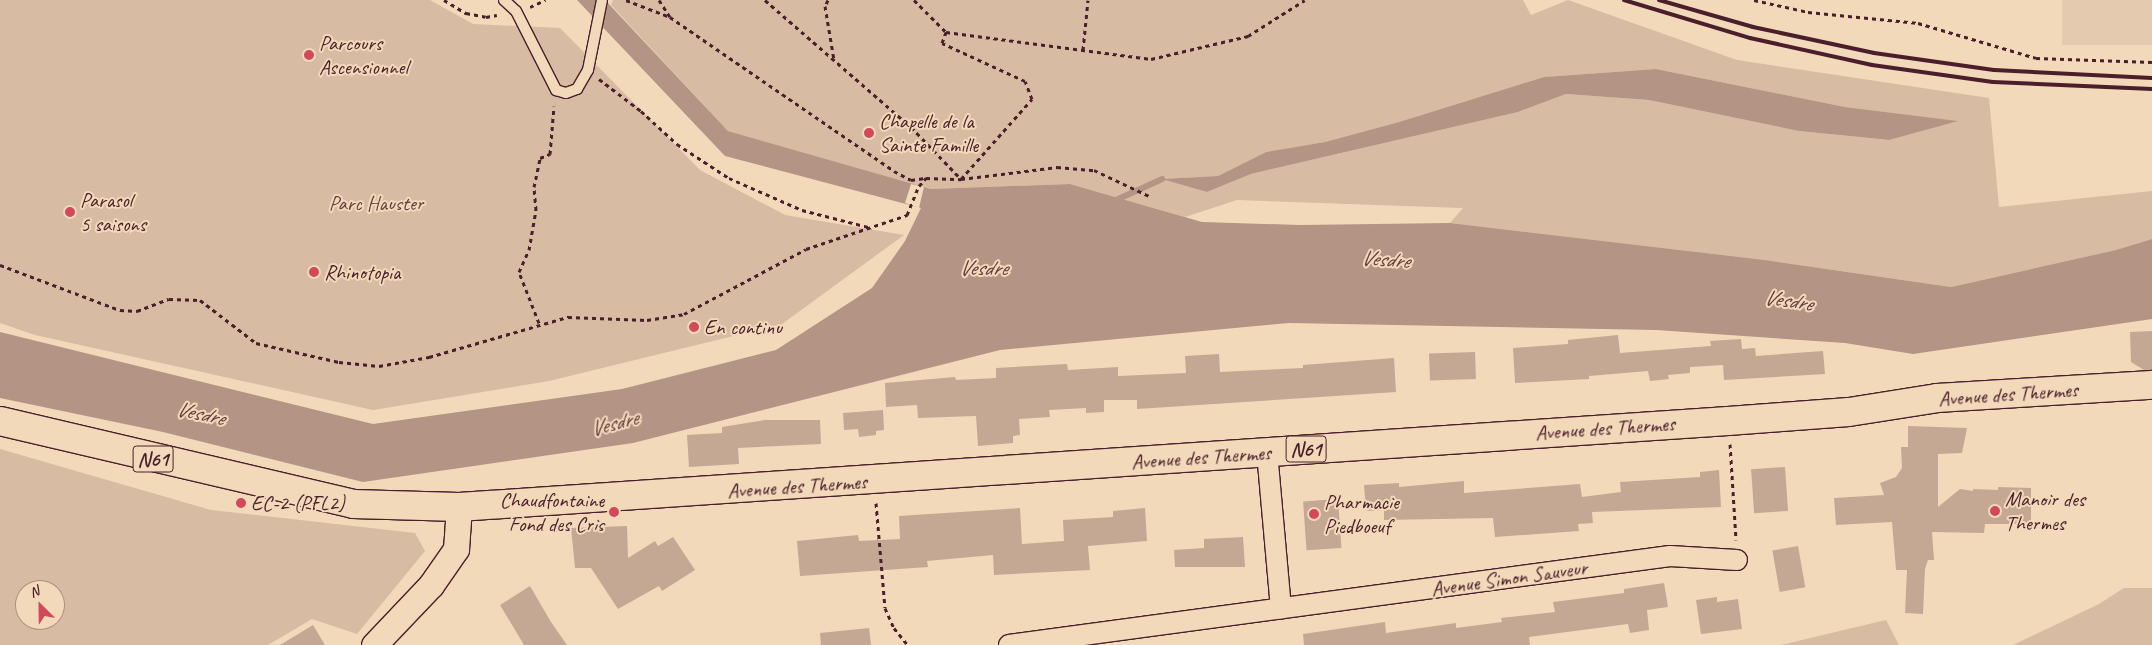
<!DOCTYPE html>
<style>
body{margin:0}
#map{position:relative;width:2152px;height:645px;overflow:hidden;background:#f2d9ba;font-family:Caveat,sans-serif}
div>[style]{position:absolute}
.built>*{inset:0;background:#e4caaf;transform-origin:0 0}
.green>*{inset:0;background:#d7bba2}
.water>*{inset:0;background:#b49485}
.pier>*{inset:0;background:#f2d9ba}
.stream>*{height:6px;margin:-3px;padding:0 3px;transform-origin:3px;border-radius:3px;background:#b49485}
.building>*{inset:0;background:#c5a894;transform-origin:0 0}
.path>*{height:3px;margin-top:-1.5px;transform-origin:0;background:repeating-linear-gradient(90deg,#4a1f2b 0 4px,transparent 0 8px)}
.roads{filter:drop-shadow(1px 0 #4a1f2b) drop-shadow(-1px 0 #4a1f2b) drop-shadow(0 1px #4a1f2b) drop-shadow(0 -1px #4a1f2b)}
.service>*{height:10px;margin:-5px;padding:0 5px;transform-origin:5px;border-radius:5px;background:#f2d9ba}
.minor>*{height:20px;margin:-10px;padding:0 10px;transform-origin:10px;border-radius:10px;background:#f2d9ba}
.tertiary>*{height:25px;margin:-12.5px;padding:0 12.5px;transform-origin:12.5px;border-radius:12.5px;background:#f2d9ba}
.primary>*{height:28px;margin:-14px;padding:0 14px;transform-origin:14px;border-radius:14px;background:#f2d9ba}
.rail>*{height:4px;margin:-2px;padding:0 2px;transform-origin:2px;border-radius:2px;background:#4a1f2b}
.dots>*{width:14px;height:14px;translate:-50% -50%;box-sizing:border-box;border:2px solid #f2d9ba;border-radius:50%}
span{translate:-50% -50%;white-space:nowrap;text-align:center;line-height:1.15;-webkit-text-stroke:4px #f2d9ba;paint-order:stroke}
.shield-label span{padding:1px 4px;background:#f2d9ba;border:1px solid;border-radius:4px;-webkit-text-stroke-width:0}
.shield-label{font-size:20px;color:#4a1f2b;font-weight:700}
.poi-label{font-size:21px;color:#4a1f2b}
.left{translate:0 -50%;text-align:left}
.right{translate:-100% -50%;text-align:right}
.park-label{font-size:21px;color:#663e43}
.street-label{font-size:21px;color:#4a1f2b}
.water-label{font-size:22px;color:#643c42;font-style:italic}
.north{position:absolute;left:15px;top:580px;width:50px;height:50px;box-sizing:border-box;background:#f2d9ba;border:1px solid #af8f81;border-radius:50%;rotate:337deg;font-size:14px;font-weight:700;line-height:20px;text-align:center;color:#4a1f2b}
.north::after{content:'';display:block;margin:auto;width:18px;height:22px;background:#d1495b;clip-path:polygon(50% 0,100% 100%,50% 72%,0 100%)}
</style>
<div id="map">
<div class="built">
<div style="left:2062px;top:0;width:90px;height:45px"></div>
</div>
<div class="green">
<div style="clip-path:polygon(0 0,430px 0,473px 24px,560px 28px,700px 170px,785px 215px,904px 235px,782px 324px,549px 381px,373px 410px,35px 335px,0 323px)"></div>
<div style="clip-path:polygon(evenodd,613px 0,1523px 0,1531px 15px,1568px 0,1737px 60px,1989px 98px,1999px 207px,2152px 191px,2152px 239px,2116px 250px,1951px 287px,1765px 260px,1450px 223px,1463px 208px,1237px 200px,1185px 217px,1070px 184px,931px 189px,728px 131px,611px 5px,613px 0,1656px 69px,1845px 107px,1956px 121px,1888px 140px,1799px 131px,1649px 100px,1566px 94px,1518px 112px,1251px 174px,1207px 192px,1164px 179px,1218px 176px,1266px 152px,1325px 142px,1399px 122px,1544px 77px,1656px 69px)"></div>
<div style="clip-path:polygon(evenodd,0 449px,211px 510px,415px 533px,425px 551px,357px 634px,312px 619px,268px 645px,0 645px,0 449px,25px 590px,55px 590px,55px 620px,25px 620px,25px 590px)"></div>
<div style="clip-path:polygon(2124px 588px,2152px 588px,2152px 645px,2013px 645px,2099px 604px)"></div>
<div style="clip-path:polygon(1886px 620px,1899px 645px,1781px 645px)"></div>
</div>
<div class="water">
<div style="clip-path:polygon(577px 0,605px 0,728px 131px,931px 189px,1070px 184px,1202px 222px,1300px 225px,1450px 223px,1765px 260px,1951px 287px,2116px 250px,2152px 239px,2152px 319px,1913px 354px,1845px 343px,1656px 330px,1289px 323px,1000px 350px,633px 443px,363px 482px,163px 432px,0 398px,0 332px,373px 424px,622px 389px,776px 350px,872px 288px,905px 241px,921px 208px,725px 156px)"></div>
<div style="clip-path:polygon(1656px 69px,1845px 107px,1958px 121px,1889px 140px,1799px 131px,1649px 100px,1566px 94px,1518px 112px,1251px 174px,1207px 192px,1162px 179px,1218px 176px,1266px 152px,1325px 142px,1399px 122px,1544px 77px)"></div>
</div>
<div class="pier">
<div style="clip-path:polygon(911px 184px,924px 187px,919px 208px,905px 203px)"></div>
</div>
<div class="stream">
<div style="left:1114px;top:201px;width:53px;rotate:-24.6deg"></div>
</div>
<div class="building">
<div style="clip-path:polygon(2152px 331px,2152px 370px,2144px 370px,2131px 362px,2130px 332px)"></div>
<div style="clip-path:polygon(1618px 335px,1620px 353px,1711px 346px,1710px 341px,1741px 339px,1742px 349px,1755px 348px,1756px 356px,1823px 351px,1825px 374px,1724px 380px,1723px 365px,1690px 367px,1690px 373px,1668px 375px,1669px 379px,1650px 381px,1648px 371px,1589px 376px,1589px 379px,1515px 383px,1513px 348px,1568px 344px,1568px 340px)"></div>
<div style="left:1475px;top:352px;width:27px;height:46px;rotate:88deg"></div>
<div style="clip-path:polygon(1219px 354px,1220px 372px,1303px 368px,1303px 365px,1394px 358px,1396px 392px,1137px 409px,1137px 400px,1104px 400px,1104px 412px,1086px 413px,1086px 408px,1049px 410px,1050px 417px,1019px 419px,1020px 435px,1013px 436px,1013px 443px,978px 446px,976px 416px,918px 418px,917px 405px,886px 407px,885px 383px,955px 377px,956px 380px,996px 378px,996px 368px,1067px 364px,1068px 370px,1118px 367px,1118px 376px,1186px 373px,1185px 356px)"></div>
<div style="clip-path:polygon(883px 410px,884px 430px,876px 431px,876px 435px,859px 437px,858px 429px,844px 430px,843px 413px)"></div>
<div style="clip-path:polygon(765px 420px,820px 420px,821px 444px,738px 448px,739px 464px,689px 467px,687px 435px,722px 433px,722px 427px)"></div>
<div style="clip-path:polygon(1908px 426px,1967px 428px,1962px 453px,1938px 454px,1938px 507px,1960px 489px,1973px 491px,1973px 489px,1998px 490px,1998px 487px,2031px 488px,2031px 524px,1985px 524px,1984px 533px,1932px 532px,1934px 560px,1928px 560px,1925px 569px,1923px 614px,1905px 613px,1907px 570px,1896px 570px,1892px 522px,1836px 525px,1834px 498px,1884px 495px,1880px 483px,1896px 477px,1902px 468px,1901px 447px,1908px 447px)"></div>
<div style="left:1785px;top:467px;width:44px;height:34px;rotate:86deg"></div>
<div style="clip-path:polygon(1719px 470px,1721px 507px,1592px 512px,1593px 523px,1578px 524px,1579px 531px,1495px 537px,1493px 518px,1384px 520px,1384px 510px,1366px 511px,1364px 485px,1399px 483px,1399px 487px,1464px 481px,1464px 493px,1580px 484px,1582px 497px,1621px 492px,1620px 482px,1700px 477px,1700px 472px)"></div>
<div style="left:1338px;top:499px;width:49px;height:35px;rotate:86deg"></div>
<div style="clip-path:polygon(1020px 508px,1022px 544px,1064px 541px,1063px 520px,1113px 517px,1113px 511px,1145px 508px,1147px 541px,1088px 546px,1090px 570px,994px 575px,993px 555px,927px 561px,928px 567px,800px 576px,797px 541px,858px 535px,859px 541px,900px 539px,899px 516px)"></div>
<div style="clip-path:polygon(627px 526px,628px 558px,655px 541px,658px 546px,673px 537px,695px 570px,662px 591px,659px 586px,618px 609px,591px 568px,575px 568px,571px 528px)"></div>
<div style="clip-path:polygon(1243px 537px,1245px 567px,1175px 567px,1174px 550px,1204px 548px,1204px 539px)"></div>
<div style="left:1798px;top:546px;width:42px;height:26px;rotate:80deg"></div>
<div style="clip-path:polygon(1664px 583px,1668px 607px,1647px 610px,1649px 630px,1630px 633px,1628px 624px,1529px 637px,1530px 645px,1304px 645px,1303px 634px,1385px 622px,1386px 633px,1456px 623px,1456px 628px,1502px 622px,1501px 618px,1555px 612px,1553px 602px,1624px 593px,1624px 589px)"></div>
<div style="clip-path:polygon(530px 586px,551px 622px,567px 645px,524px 645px,500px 605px)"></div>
<div style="clip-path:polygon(1717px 597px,1717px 602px,1738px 599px,1742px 629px,1701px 634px,1696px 600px)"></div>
<div style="clip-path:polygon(313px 625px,325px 645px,280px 645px)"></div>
<div style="clip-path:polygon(869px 628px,871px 645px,821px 645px,820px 633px)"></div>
</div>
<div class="path">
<div style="left:444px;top:0;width:26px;rotate:31deg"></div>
<div style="left:466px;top:13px;width:20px;rotate:11deg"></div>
<div style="left:486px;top:17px;width:11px;rotate:-10deg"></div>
<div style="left:626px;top:0;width:47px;rotate:21.1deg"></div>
<div style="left:670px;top:17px;width:272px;rotate:34.5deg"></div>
<div style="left:894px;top:171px;width:19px;rotate:28deg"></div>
<div style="left:911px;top:180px;width:14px;rotate:-8deg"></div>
<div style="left:659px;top:0;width:20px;rotate:57deg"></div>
<div style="left:765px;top:0;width:194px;rotate:41deg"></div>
<div style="left:911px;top:127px;width:72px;rotate:46.1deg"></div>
<div style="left:961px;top:179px;width:107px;rotate:-48.4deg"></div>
<div style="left:1032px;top:99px;width:19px;rotate:-111deg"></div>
<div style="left:1025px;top:81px;width:91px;rotate:-155.4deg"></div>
<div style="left:942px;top:43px;width:12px;rotate:-70deg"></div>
<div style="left:946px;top:32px;width:207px;rotate:7.5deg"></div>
<div style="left:1151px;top:59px;width:100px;rotate:-13.3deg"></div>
<div style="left:1248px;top:36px;width:67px;rotate:-32.3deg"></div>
<div style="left:828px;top:0;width:7px;rotate:117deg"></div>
<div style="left:825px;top:6px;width:55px;rotate:80.5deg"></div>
<div style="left:914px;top:0;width:45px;rotate:45deg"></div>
<div style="left:1754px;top:0;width:55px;rotate:12.5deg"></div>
<div style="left:1808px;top:12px;width:111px;rotate:5.7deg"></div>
<div style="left:1918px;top:23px;width:123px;rotate:16.5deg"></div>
<div style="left:2036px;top:58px;width:116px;rotate:2deg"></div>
<div style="left:530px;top:7px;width:17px;rotate:-25deg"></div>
<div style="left:1083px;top:50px;width:50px;rotate:-84.3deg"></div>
<div style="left:599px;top:79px;width:53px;rotate:37.3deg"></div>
<div style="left:641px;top:111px;width:49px;rotate:42.5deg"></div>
<div style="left:677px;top:144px;width:62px;rotate:33.2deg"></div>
<div style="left:729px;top:178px;width:80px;rotate:23.7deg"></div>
<div style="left:802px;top:210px;width:72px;rotate:14.4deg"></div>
<div style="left:0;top:265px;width:128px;rotate:20.6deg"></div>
<div style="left:120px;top:310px;width:17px;rotate:3deg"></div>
<div style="left:137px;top:311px;width:34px;rotate:-21deg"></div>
<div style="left:169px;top:299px;width:31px;rotate:2deg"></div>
<div style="left:200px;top:300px;width:71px;rotate:37.5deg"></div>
<div style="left:256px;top:343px;width:85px;rotate:12.9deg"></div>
<div style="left:339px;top:362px;width:40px;rotate:5.7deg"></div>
<div style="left:379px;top:366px;width:51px;rotate:-10.2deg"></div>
<div style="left:429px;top:357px;width:145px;rotate:-16.1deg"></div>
<div style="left:568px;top:317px;width:79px;rotate:2.2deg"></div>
<div style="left:647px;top:320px;width:37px;rotate:-9deg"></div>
<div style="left:684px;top:314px;width:138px;rotate:-28deg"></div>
<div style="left:806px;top:249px;width:107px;rotate:-18.6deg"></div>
<div style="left:907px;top:215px;width:31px;rotate:-68deg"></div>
<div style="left:919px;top:186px;width:11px;rotate:-49deg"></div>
<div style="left:926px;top:178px;width:35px;rotate:2deg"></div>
<div style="left:961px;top:179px;width:97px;rotate:-7.1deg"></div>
<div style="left:1057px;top:167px;width:37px;rotate:5deg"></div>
<div style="left:1094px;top:170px;width:63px;rotate:25.3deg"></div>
<div style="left:539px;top:323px;width:55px;rotate:-111.4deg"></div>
<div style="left:519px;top:272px;width:24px;rotate:-66deg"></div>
<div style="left:529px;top:250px;width:41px;rotate:-80.1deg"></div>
<div style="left:536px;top:210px;width:23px;rotate:-95deg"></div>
<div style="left:534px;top:187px;width:30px;rotate:-78deg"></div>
<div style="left:540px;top:158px;width:11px;rotate:-22deg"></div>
<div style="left:550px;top:154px;width:48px;rotate:-85.2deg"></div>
<div style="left:1730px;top:444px;width:96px;rotate:86.4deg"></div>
<div style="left:876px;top:503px;width:105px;rotate:85.1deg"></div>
<div style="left:885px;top:608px;width:22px;rotate:66deg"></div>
<div style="left:894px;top:628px;width:22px;rotate:51deg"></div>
</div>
<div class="roads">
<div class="service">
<div style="left:504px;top:0;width:16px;rotate:43deg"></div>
<div style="left:516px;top:11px;width:89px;rotate:63.1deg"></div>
<div style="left:556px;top:90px;width:10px;rotate:17deg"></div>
<div style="left:566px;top:93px;width:12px;rotate:-20deg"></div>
<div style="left:577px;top:89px;width:22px;rotate:-60deg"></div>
<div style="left:588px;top:70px;width:71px;rotate:-78.7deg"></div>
</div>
<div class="minor">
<div style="left:1267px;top:452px;width:157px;rotate:84.9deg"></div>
<div style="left:1009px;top:645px;width:667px;rotate:-7.67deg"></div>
<div style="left:1670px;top:556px;width:67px;rotate:3.4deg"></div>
</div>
<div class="tertiary">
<div style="left:374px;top:645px;width:83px;rotate:-46.5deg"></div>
<div style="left:431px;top:585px;width:44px;rotate:-55.2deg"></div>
<div style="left:456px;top:549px;width:42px;rotate:-85.9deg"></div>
</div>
<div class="primary">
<div style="left:0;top:421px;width:363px;rotate:13.2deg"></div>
<div style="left:353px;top:504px;width:106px;rotate:1.6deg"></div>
<div style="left:459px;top:507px;width:1272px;rotate:-3.88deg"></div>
<div style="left:1728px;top:421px;width:121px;rotate:-4.3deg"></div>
<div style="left:1849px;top:412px;width:89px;rotate:-9deg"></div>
<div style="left:1937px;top:398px;width:215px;rotate:-3.5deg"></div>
</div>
</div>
<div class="rail">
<div style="left:1624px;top:0;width:132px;rotate:16.8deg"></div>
<div style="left:1750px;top:38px;width:125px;rotate:12.5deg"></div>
<div style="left:1872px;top:65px;width:122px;rotate:8deg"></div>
<div style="left:1993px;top:82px;width:159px;rotate:2.5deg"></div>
<div style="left:1659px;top:0;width:98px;rotate:16deg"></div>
<div style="left:1753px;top:27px;width:124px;rotate:12.1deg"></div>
<div style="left:1874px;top:53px;width:121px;rotate:8.1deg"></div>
<div style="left:1994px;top:70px;width:158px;rotate:2.9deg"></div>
</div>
<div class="dots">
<div style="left:309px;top:55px;background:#d1495b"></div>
<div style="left:869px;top:133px;background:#d1495b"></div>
<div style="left:70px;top:212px;background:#d1495b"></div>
<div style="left:314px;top:272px;background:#d1495b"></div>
<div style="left:694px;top:327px;background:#d1495b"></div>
<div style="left:241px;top:503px;background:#d1495b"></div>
<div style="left:1995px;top:511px;background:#d1495b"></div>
<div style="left:614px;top:512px;background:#d1495b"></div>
<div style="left:1314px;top:514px;background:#d1495b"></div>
</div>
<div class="shield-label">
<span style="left:1306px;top:449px">N61</span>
<span style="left:153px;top:459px">N61</span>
</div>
<div class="poi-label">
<span class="left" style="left:319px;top:55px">Parcours<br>Ascensionnel</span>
<span class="left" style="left:879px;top:133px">Chapelle de la<br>Sainte Famille</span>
<span class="left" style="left:80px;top:212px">Parasol<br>5 saisons</span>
<span class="left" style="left:324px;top:272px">Rhinotopia</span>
<span class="left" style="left:704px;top:327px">En continu</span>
<span class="left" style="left:2005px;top:511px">Manoir des<br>Thermes</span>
<span class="right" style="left:604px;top:512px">Chaudfontaine<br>Fond des Cris</span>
<span class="left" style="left:1324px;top:514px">Pharmacie<br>Piedboeuf</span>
<span class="left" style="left:251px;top:503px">EC-2 (PFL2)</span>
</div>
<div class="park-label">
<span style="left:376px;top:203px">Parc Hauster</span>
</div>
<div class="street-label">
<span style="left:2008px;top:394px;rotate:-4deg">Avenue des Thermes</span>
<span style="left:1605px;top:428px;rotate:-4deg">Avenue des Thermes</span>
<span style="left:1201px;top:457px;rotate:-4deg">Avenue des Thermes</span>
<span style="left:797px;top:486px;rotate:-4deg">Avenue des Thermes</span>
<span style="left:1509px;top:578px;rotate:-8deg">Avenue Simon Sauveur</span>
</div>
<div class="water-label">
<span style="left:1385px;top:260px;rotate:4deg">Vesdre</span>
<span style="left:983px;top:269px">Vesdre</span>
<span style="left:1788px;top:301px;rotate:8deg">Vesdre</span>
<span style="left:200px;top:414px;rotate:12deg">Vesdre</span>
<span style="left:614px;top:424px;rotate:-15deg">Vesdre</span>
</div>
<div class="north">N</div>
</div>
